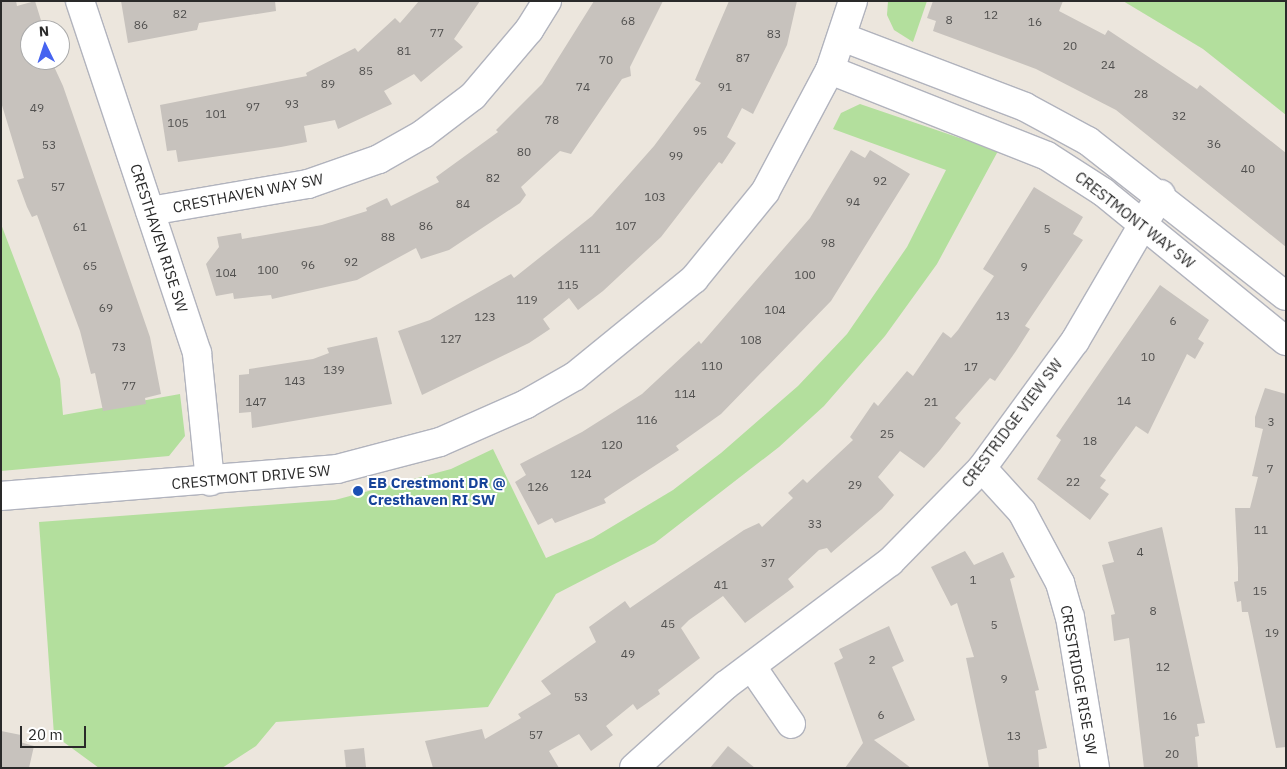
<!DOCTYPE html>
<style>
body{margin:0}
#map{position:relative;width:1287px;height:769px;overflow:hidden;background:#ece6dd;font-family:"IBM Plex Sans",sans-serif}
div>[style]{position:absolute}
.green>*{inset:0;background:#b3df9d}
.building>*{inset:0;background:#c7c2bd;transform-origin:0 0}
.roads{filter:drop-shadow(1px 0 #b1b3bd) drop-shadow(-1px 0 #b1b3bd) drop-shadow(0 1px #b1b3bd) drop-shadow(0 -1px #b1b3bd)}
.minor>*{height:28px;margin:-14px;padding:0 14px;transform-origin:14px;border-radius:14px;background:#fff}
.dots>*{width:14px;height:14px;translate:-50% -50%;box-sizing:border-box;border:2px solid #fff;border-radius:50%}
span{translate:-50% -50%;white-space:nowrap;text-align:center;line-height:1.15;-webkit-text-stroke:4px #fff;paint-order:stroke}
.number-label{font-size:12px;color:#51504f}
.number-label span{-webkit-text-stroke-width:0}
.street-label{font-size:15px;color:#2a2a2a}
.transit-label{font-size:15px;color:#164399;font-weight:700}
.left{translate:0 -50%;text-align:left}
.frame{position:absolute;inset:0;border:2px solid #2a2a2a;pointer-events:none}
.north{position:absolute;left:20px;top:20px;width:50px;height:50px;box-sizing:border-box;background:#fff;border:1px solid #aaa;border-radius:50%;rotate:356deg;font-size:14px;font-weight:700;line-height:20px;text-align:center;color:#2a2a2a}
.north::after{content:'';display:block;margin:auto;width:18px;height:22px;background:#4664f0;clip-path:polygon(50% 0,100% 100%,50% 72%,0 100%)}
.scale{position:absolute;left:20px;top:726px;width:66px;height:22px;box-sizing:border-box;border:2px solid #2a2a2a;border-top:0;padding-left:6px;font-size:15px;line-height:18px;white-space:nowrap;color:#2a2a2a;-webkit-text-stroke:4px #fff;paint-order:stroke}
</style>
<div id="map">
<div class="green">
<div style="clip-path:polygon(888px 1px,927px 1px,913px 42px,894px 30px,887px 15px)"></div>
<div style="clip-path:polygon(1123px 1px,1286px 1px,1286px 115px,1203px 49px)"></div>
<div style="clip-path:polygon(860px 104px,998px 151px,937px 264px,885px 336px,824px 406px,779px 447px,655px 543px,556px 594px,488px 707px,276px 722px,256px 746px,222px 768px,99px 768px,54px 735px,39px 522px,335px 500px,451px 469px,493px 449px,546px 558px,593px 538px,673px 490px,721px 453px,798px 386px,847px 334px,907px 247px,946px 170px,833px 129px,841px 113px)"></div>
<div style="clip-path:polygon(1px 224px,60px 379px,63px 415px,180px 394px,185px 436px,169px 456px,1px 471px)"></div>
</div>
<div class="building">
<div style="clip-path:polygon(1px 1px,16px 1px,17px 6px,35px 1px,44px 30px,30px 30px,30px 60px,51px 60px,63px 86px,150px 337px,161px 394px,145px 398px,146px 404px,103px 411px,95px 373px,91px 374px,80px 331px,37px 215px,32px 217px,27px 207px,17px 180px,24px 178px,1px 102px)"></div>
<div style="clip-path:polygon(121px 1px,275px 1px,276px 11px,199px 23px,197px 30px,128px 43px)"></div>
<div style="clip-path:polygon(419px 1px,480px 1px,454px 39px,463px 47px,421px 82px,414px 74px,384px 91px,392px 104px,338px 129px,335px 120px,304px 126px,307px 142px,281px 147px,178px 162px,176px 150px,167px 151px,160px 105px,307px 76px,306px 73px,355px 48px,358px 52px,395px 18px,400px 23px)"></div>
<div style="clip-path:polygon(594px 1px,663px 1px,630px 67px,631px 76px,622px 79px,571px 154px,560px 151px,521px 187px,526px 195px,520px 203px,449px 250px,421px 259px,416px 248px,357px 280px,272px 299px,271px 295px,234px 299px,233px 293px,216px 296px,206px 264px,219px 247px,217px 237px,241px 233px,242px 239px,322px 225px,367px 211px,366px 208px,387px 198px,391px 206px,439px 182px,436px 177px,498px 132px,496px 130px,542px 84px)"></div>
<div style="clip-path:polygon(729px 1px,797px 1px,787px 45px,753px 114px,742px 108px,727px 137px,736px 143px,722px 164px,719px 162px,661px 237px,603px 291px,578px 310px,569px 298px,543px 319px,550px 329px,529px 343px,422px 395px,398px 331px,430px 320px,511px 274px,514px 278px,592px 216px,654px 146px,701px 83px,695px 80px)"></div>
<div style="clip-path:polygon(933px 1px,1063px 1px,1059px 11px,1105px 35px,1108px 30px,1197px 89px,1200px 85px,1286px 153px,1286px 247px,1116px 110px,1036px 69px,933px 31px,936px 21px,927px 18px)"></div>
<div style="clip-path:polygon(851px 150px,865px 158px,870px 150px,910px 174px,831px 301px,721px 414px,676px 446px,679px 450px,613px 493px,604px 499px,606px 503px,555px 523px,552px 518px,538px 525px,515px 482px,526px 475px,520px 464px,582px 432px,642px 394px,699px 341px,701px 344px,810px 218px)"></div>
<div style="clip-path:polygon(1034px 187px,1083px 217px,1073px 234px,1083px 240px,1025px 326px,1030px 329px,1016px 351px,995px 381px,990px 378px,955px 418px,961px 423px,940px 450px,924px 468px,900px 451px,878px 477px,894px 495px,882px 509px,831px 553px,827px 548px,819px 550px,788px 579px,794px 587px,745px 623px,723px 596px,689px 620px,681px 628px,700px 658px,658px 690px,660px 694px,637px 710px,633px 704px,606px 726px,613px 735px,591px 751px,579px 734px,549px 751px,559px 768px,433px 768px,425px 741px,482px 729px,485px 739px,521px 718px,518px 714px,551px 694px,541px 681px,596px 642px,589px 627px,625px 601px,630px 608px,744px 530px,759px 523px,762px 527px,793px 498px,788px 493px,803px 479px,807px 483px,853px 440px,850px 437px,874px 402px,878px 406px,907px 371px,913px 376px,943px 332px,951px 338px,958px 330px,994px 276px,983px 269px)"></div>
<div style="clip-path:polygon(1160px 285px,1209px 320px,1198px 339px,1204px 343px,1195px 359px,1187px 354px,1148px 434px,1136px 426px,1100px 476px,1106px 480px,1100px 488px,1109px 494px,1090px 520px,1037px 479px,1061px 440px,1056px 436px)"></div>
<div style="clip-path:polygon(377px 337px,392px 404px,252px 428px,251px 412px,239px 413px,239px 375px,249px 374px,249px 369px,313px 359px,329px 353px,327px 348px)"></div>
<div style="clip-path:polygon(1265px 388px,1286px 394px,1286px 747px,1276px 748px,1248px 612px,1242px 612px,1241px 601px,1237px 602px,1234px 582px,1238px 581px,1238px 568px,1235px 508px,1250px 508px,1258px 477px,1252px 476px,1263px 429px,1255px 427px,1255px 417px)"></div>
<div style="clip-path:polygon(1162px 527px,1205px 723px,1197px 724px,1199px 736px,1195px 737px,1198px 768px,1144px 768px,1129px 638px,1114px 641px,1111px 615px,1115px 614px,1102px 565px,1114px 562px,1108px 542px)"></div>
<div style="clip-path:polygon(965px 551px,974px 565px,1003px 552px,1015px 577px,1010px 579px,1039px 690px,1035px 691px,1047px 748px,1038px 750px,1039px 768px,989px 768px,966px 658px,974px 657px,957px 603px,951px 606px,931px 567px)"></div>
<div style="clip-path:polygon(889px 626px,904px 661px,892px 667px,915px 720px,874px 740px,911px 768px,845px 768px,863px 743px,834px 663px,843px 658px,839px 649px)"></div>
<div style="clip-path:polygon(1px 731px,21px 735px,20px 742px,34px 746px,29px 768px,1px 768px)"></div>
<div style="clip-path:polygon(728px 746px,755px 768px,710px 768px)"></div>
<div style="left:364px;top:748px;width:20px;height:20px;rotate:84deg"></div>
</div>
<div class="roads">
<div class="minor">
<div style="left:80px;top:1px;width:371px;rotate:71.6deg"></div>
<div style="left:197px;top:353px;width:129px;rotate:84.2deg"></div>
<div style="left:842px;top:37px;width:196px;rotate:20.9deg"></div>
<div style="left:1025px;top:107px;width:72px;rotate:28.4deg"></div>
<div style="left:1088px;top:141px;width:251px;rotate:38.1deg"></div>
<div style="left:830px;top:70px;width:233px;rotate:21.6deg"></div>
<div style="left:1047px;top:156px;width:67px;rotate:32.7deg"></div>
<div style="left:1103px;top:192px;width:236px;rotate:39.2deg"></div>
<div style="left:150px;top:211px;width:160px;rotate:-9.7deg"></div>
<div style="left:308px;top:184px;width:75px;rotate:-19.4deg"></div>
<div style="left:379px;top:159px;width:51px;rotate:-29.6deg"></div>
<div style="left:423px;top:134px;width:63px;rotate:-37.2deg"></div>
<div style="left:473px;top:96px;width:87px;rotate:-49.7deg"></div>
<div style="left:529px;top:30px;width:34px;rotate:-58deg"></div>
<div style="left:982px;top:468px;width:59px;rotate:47.7deg"></div>
<div style="left:1022px;top:512px;width:81px;rotate:61.8deg"></div>
<div style="left:1060px;top:583px;width:35px;rotate:74deg"></div>
<div style="left:1070px;top:617px;width:153px;rotate:80.6deg"></div>
<div style="left:1px;top:496px;width:337px;rotate:-4.6deg"></div>
<div style="left:337px;top:469px;width:106px;rotate:-14.7deg"></div>
<div style="left:440px;top:442px;width:94px;rotate:-23.8deg"></div>
<div style="left:526px;top:404px;width:56px;rotate:-29.7deg"></div>
<div style="left:575px;top:376px;width:154px;rotate:-39.2deg"></div>
<div style="left:694px;top:279px;width:112px;rotate:-50.8deg"></div>
<div style="left:765px;top:192px;width:138px;rotate:-62deg"></div>
<div style="left:830px;top:70px;width:73px;rotate:-71.6deg"></div>
<div style="left:752px;top:667px;width:69px;rotate:55.6deg"></div>
<div style="left:634px;top:768px;width:124px;rotate:-42.1deg"></div>
<div style="left:726px;top:685px;width:205px;rotate:-36.9deg"></div>
<div style="left:890px;top:562px;width:132px;rotate:-45.6deg"></div>
<div style="left:982px;top:468px;width:157px;rotate:-53.8deg"></div>
<div style="left:1075px;top:341px;width:170px;rotate:-59.7deg"></div>
</div>
</div>
<div class="dots">
<div style="left:358px;top:491px;background:#1a4fb4"></div>
</div>
<div class="number-label">
<span style="left:180px;top:14px">82</span>
<span style="left:991px;top:15px">12</span>
<span style="left:949px;top:20px">8</span>
<span style="left:628px;top:21px">68</span>
<span style="left:1035px;top:22px">16</span>
<span style="left:141px;top:25px">86</span>
<span style="left:437px;top:33px">77</span>
<span style="left:774px;top:34px">83</span>
<span style="left:1070px;top:46px">20</span>
<span style="left:404px;top:51px">81</span>
<span style="left:743px;top:58px">87</span>
<span style="left:606px;top:60px">70</span>
<span style="left:1108px;top:65px">24</span>
<span style="left:366px;top:71px">85</span>
<span style="left:328px;top:84px">89</span>
<span style="left:583px;top:87px">74</span>
<span style="left:725px;top:87px">91</span>
<span style="left:1141px;top:94px">28</span>
<span style="left:292px;top:104px">93</span>
<span style="left:253px;top:107px">97</span>
<span style="left:37px;top:108px">49</span>
<span style="left:216px;top:114px">101</span>
<span style="left:1179px;top:116px">32</span>
<span style="left:552px;top:120px">78</span>
<span style="left:178px;top:123px">105</span>
<span style="left:700px;top:131px">95</span>
<span style="left:1214px;top:144px">36</span>
<span style="left:49px;top:145px">53</span>
<span style="left:524px;top:152px">80</span>
<span style="left:676px;top:156px">99</span>
<span style="left:1248px;top:169px">40</span>
<span style="left:493px;top:178px">82</span>
<span style="left:880px;top:181px">92</span>
<span style="left:58px;top:187px">57</span>
<span style="left:655px;top:197px">103</span>
<span style="left:853px;top:202px">94</span>
<span style="left:463px;top:204px">84</span>
<span style="left:426px;top:226px">86</span>
<span style="left:626px;top:226px">107</span>
<span style="left:80px;top:227px">61</span>
<span style="left:1047px;top:229px">5</span>
<span style="left:388px;top:237px">88</span>
<span style="left:828px;top:243px">98</span>
<span style="left:590px;top:249px">111</span>
<span style="left:351px;top:262px">92</span>
<span style="left:308px;top:265px">96</span>
<span style="left:90px;top:266px">65</span>
<span style="left:1024px;top:267px">9</span>
<span style="left:268px;top:270px">100</span>
<span style="left:226px;top:273px">104</span>
<span style="left:805px;top:275px">100</span>
<span style="left:568px;top:285px">115</span>
<span style="left:527px;top:300px">119</span>
<span style="left:106px;top:308px">69</span>
<span style="left:775px;top:310px">104</span>
<span style="left:1003px;top:316px">13</span>
<span style="left:485px;top:317px">123</span>
<span style="left:1173px;top:321px">6</span>
<span style="left:451px;top:339px">127</span>
<span style="left:751px;top:340px">108</span>
<span style="left:119px;top:347px">73</span>
<span style="left:1148px;top:357px">10</span>
<span style="left:712px;top:366px">110</span>
<span style="left:971px;top:367px">17</span>
<span style="left:334px;top:370px">139</span>
<span style="left:295px;top:381px">143</span>
<span style="left:129px;top:386px">77</span>
<span style="left:685px;top:394px">114</span>
<span style="left:1124px;top:401px">14</span>
<span style="left:256px;top:402px">147</span>
<span style="left:931px;top:402px">21</span>
<span style="left:647px;top:420px">116</span>
<span style="left:1271px;top:422px">3</span>
<span style="left:887px;top:434px">25</span>
<span style="left:1090px;top:441px">18</span>
<span style="left:612px;top:445px">120</span>
<span style="left:1270px;top:469px">7</span>
<span style="left:581px;top:474px">124</span>
<span style="left:1073px;top:482px">22</span>
<span style="left:855px;top:485px">29</span>
<span style="left:538px;top:487px">126</span>
<span style="left:815px;top:524px">33</span>
<span style="left:1261px;top:530px">11</span>
<span style="left:1140px;top:552px">4</span>
<span style="left:768px;top:563px">37</span>
<span style="left:973px;top:580px">1</span>
<span style="left:721px;top:585px">41</span>
<span style="left:1260px;top:591px">15</span>
<span style="left:1153px;top:611px">8</span>
<span style="left:668px;top:624px">45</span>
<span style="left:994px;top:625px">5</span>
<span style="left:1272px;top:633px">19</span>
<span style="left:628px;top:654px">49</span>
<span style="left:872px;top:660px">2</span>
<span style="left:1163px;top:667px">12</span>
<span style="left:1004px;top:679px">9</span>
<span style="left:581px;top:697px">53</span>
<span style="left:881px;top:715px">6</span>
<span style="left:1170px;top:716px">16</span>
<span style="left:536px;top:735px">57</span>
<span style="left:1014px;top:736px">13</span>
<span style="left:1172px;top:754px">20</span>
</div>
<div class="street-label">
<span style="left:248px;top:193px;rotate:-11deg">CRESTHAVEN WAY SW</span>
<span style="left:1135px;top:220px;rotate:38deg">CRESTMONT WAY SW</span>
<span style="left:159px;top:238px;rotate:72deg">CRESTHAVEN RISE SW</span>
<span style="left:1012px;top:423px;rotate:-53deg">CRESTRIDGE VIEW SW</span>
<span style="left:251px;top:477px;rotate:-5deg">CRESTMONT DRIVE SW</span>
<span style="left:1079px;top:680px;rotate:80deg">CRESTRIDGE RISE SW</span>
</div>
<div class="transit-label">
<span class="left" style="left:368px;top:491px">EB Crestmont DR @<br>Cresthaven RI SW</span>
</div>
<div class="frame"></div>
<div class="north">N</div>
<div class="scale">20 m</div>
</div>
